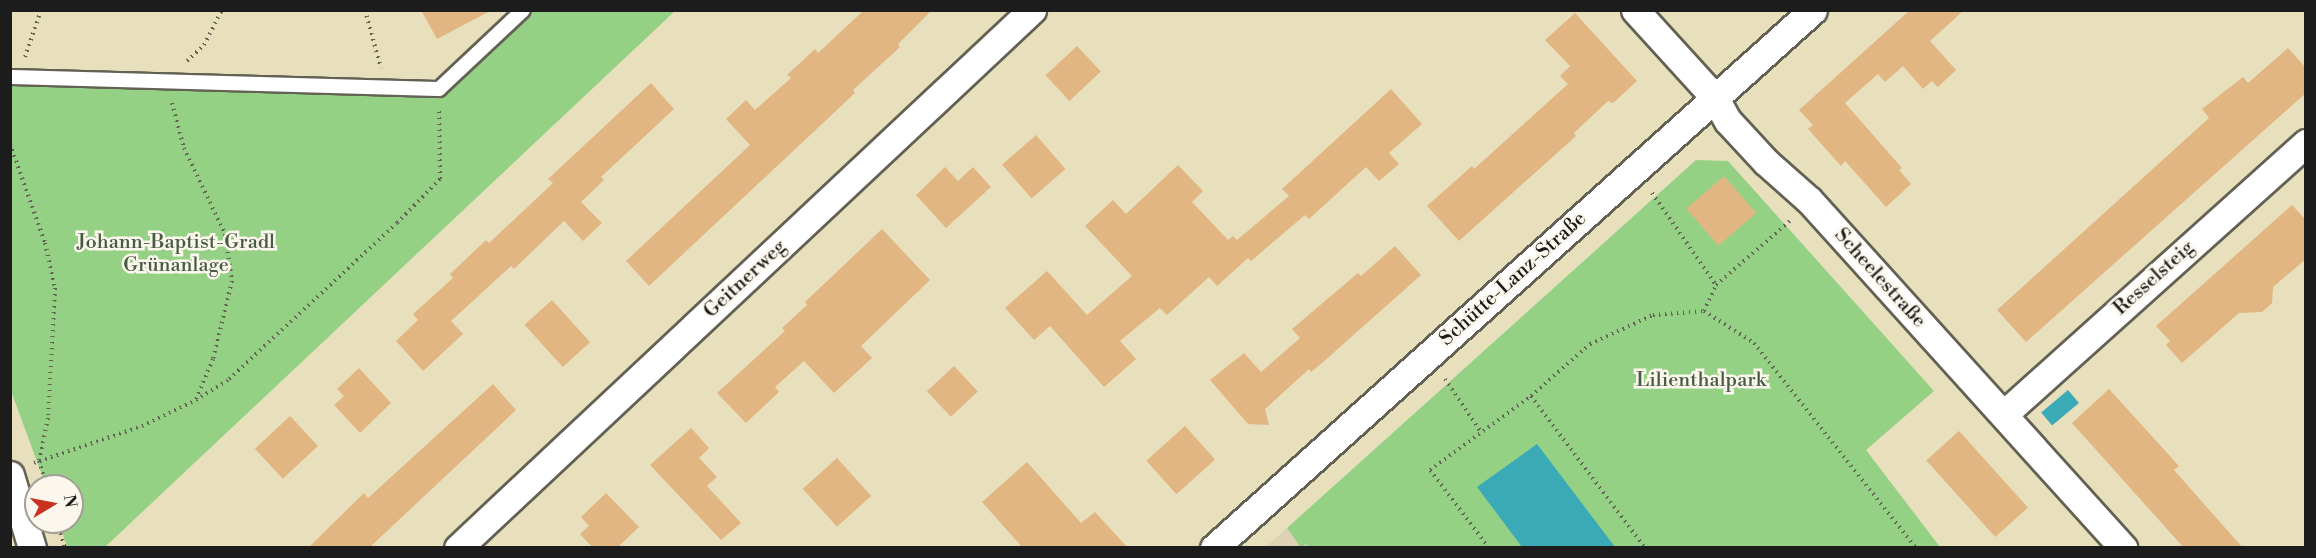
<!DOCTYPE html>
<meta charset="utf-8">
<style>
body{margin:0}
#map{position:relative;width:2316px;height:558px;overflow:hidden;background:#e8e0bc;font-family:"Libre Bodoni",serif}
div>[style]{position:absolute}
.built>*{inset:0;background:#ddd3b4}
.green>*{inset:0;background:#94d185}
.water>*{inset:0;background:#3aaab7;transform-origin:0 0}
.building>*{inset:0;background:#e1b683;transform-origin:0 0}
.path>*{height:4px;margin-top:-2px;transform-origin:0;background:repeating-linear-gradient(90deg,#636154 0 1.5px,transparent 0 6px)}
.roads{filter:drop-shadow(2px 0 #636154) drop-shadow(-2px 0 #636154) drop-shadow(0 2px #636154) drop-shadow(0 -2px #636154)}
.service>*{height:14px;margin:-7px;padding:0 7px;transform-origin:7px;border-radius:7px;background:#fff}
.minor>*{height:27px;margin:-13.5px;padding:0 13.5px;transform-origin:13.5px;border-radius:13.5px;background:#fff}
span{translate:-50% -50%;white-space:nowrap;text-align:center;line-height:1.15;-webkit-text-stroke:5px #fbf7ec;paint-order:stroke}
.park-label{font-size:20px;color:#465b41}
.street-label{font-size:20px;color:#1c1c1c}
.frame{position:absolute;inset:0;border:12px solid #1c1c1c;pointer-events:none}
.north{position:absolute;left:24px;top:474px;width:60px;height:60px;box-sizing:border-box;background:#fbf7ec;border:2px solid #a29f99;border-radius:50%;rotate:80deg;font-size:16px;font-weight:700;line-height:24px;text-align:center;color:#1c1c1c}
.north::after{content:'';display:block;margin:auto;width:21px;height:27px;background:#c8321e;clip-path:polygon(50% 0,100% 100%,50% 72%,0 100%)}
</style>
<div id="map">
<div class="built">
<div style="clip-path:polygon(1287px 528px,1301px 547px,1306px 544px,1309px 547px,1265px 548px)"></div>
</div>
<div class="green">
<div style="clip-path:polygon(531px 11px,675px 11px,105px 547px,67px 547px,59px 522px,72px 522px,72px 486px,46px 486px,11px 391px,11px 82px,440px 95px)"></div>
<div style="clip-path:polygon(1696px 160px,1728px 161px,1934px 391px,1866px 450px,1940px 547px,1309px 548px,1306px 544px,1301px 548px,1287px 528px)"></div>
</div>
<div class="water">
<div style="left:2068px;top:390px;width:17px;height:35px;rotate:50deg"></div>
<div style="clip-path:polygon(1537px 444px,1615px 547px,1522px 547px,1477px 487px)"></div>
</div>
<div class="building">
<div style="clip-path:polygon(421px 10px,492px 10px,437px 39px)"></div>
<div style="clip-path:polygon(864px 10px,932px 10px,898px 44px,900px 47px,853px 90px,855px 93px,649px 286px,626px 261px,750px 145px,726px 119px,746px 100px,755px 110px,791px 78px,787px 75px,815px 49px,818px 53px)"></div>
<div style="clip-path:polygon(1910px 10px,1964px 10px,1930px 41px,1956px 70px,1938px 87px,1932px 81px,1923px 89px,1903px 66px,1885px 82px,1878px 74px,1845px 103px,1902px 168px,1899px 170px,1911px 184px,1886px 207px,1845px 161px,1841px 166px,1808px 129px,1813px 125px,1799px 110px)"></div>
<div style="clip-path:polygon(1575px 13px,1637px 81px,1613px 103px,1608px 101px,1574px 133px,1576px 136px,1459px 241px,1427px 206px,1472px 166px,1474px 169px,1568px 84px,1560px 76px,1570px 66px,1545px 40px)"></div>
<div style="left:1077px;top:46px;width:35px;height:43px;rotate:47deg"></div>
<div style="clip-path:polygon(2288px 48px,2306px 68px,2306px 93px,2026px 342px,1997px 310px,2209px 118px,2202px 109px,2243px 77px,2248px 83px)"></div>
<div style="clip-path:polygon(651px 83px,674px 109px,601px 177px,604px 180px,581px 202px,602px 223px,583px 241px,564px 221px,514px 269px,511px 266px,451px 321px,463px 334px,423px 371px,396px 341px,418px 320px,413px 314px,453px 278px,450px 274px,467px 258px,486px 240px,489px 243px,553px 183px,548px 179px)"></div>
<div style="clip-path:polygon(1391px 89px,1422px 124px,1389px 153px,1399px 164px,1379px 181px,1366px 167px,1309px 219px,1305px 215px,1251px 261px,1248px 258px,1217px 286px,1209px 277px,1167px 315px,1160px 308px,1120px 341px,1136px 359px,1104px 387px,1050px 326px,1034px 340px,1005px 308px,1047px 271px,1087px 315px,1132px 276px,1085px 226px,1113px 200px,1126px 214px,1178px 165px,1203px 191px,1192px 202px,1228px 240px,1233px 236px,1237px 240px,1289px 196px,1282px 189px)"></div>
<div style="left:1036px;top:135px;width:45px;height:45px;rotate:49deg"></div>
<div style="clip-path:polygon(945px 167px,958px 181px,973px 167px,991px 187px,946px 228px,916px 195px)"></div>
<div style="left:1724px;top:176px;width:49px;height:50px;rotate:49deg"></div>
<div style="clip-path:polygon(2292px 205px,2306px 220px,2306px 259px,2273px 287px,2272px 303px,2262px 312px,2239px 313px,2182px 363px,2166px 345px,2170px 341px,2156px 326px)"></div>
<div style="clip-path:polygon(882px 229px,930px 280px,861px 346px,872px 358px,834px 393px,804px 361px,775px 387px,779px 392px,746px 423px,717px 393px,785px 331px,782px 328px,807px 305px,805px 302px)"></div>
<div style="clip-path:polygon(1395px 246px,1421px 275px,1322px 363px,1311px 372px,1309px 369px,1265px 409px,1269px 425px,1248px 424px,1210px 380px,1244px 353px,1261px 372px,1300px 338px,1292px 329px,1358px 273px,1361px 276px)"></div>
<div style="left:552px;top:300px;width:57px;height:37px;rotate:48deg"></div>
<div style="left:954px;top:366px;width:35px;height:37px;rotate:47deg"></div>
<div style="clip-path:polygon(359px 368px,391px 403px,360px 433px,334px 405px,344px 396px,337px 389px)"></div>
<div style="clip-path:polygon(493px 384px,516px 410px,369px 548px,308px 548px,364px 493px,368px 498px)"></div>
<div style="clip-path:polygon(2109px 389px,2179px 466px,2174px 470px,2243px 548px,2184px 548px,2072px 423px)"></div>
<div style="left:290px;top:416px;width:41px;height:48px;rotate:47deg"></div>
<div style="left:1185px;top:426px;width:45px;height:52px;rotate:48deg"></div>
<div style="clip-path:polygon(691px 428px,709px 448px,699px 458px,717px 477px,707px 486px,741px 523px,721px 540px,650px 465px)"></div>
<div style="left:1959px;top:431px;width:103px;height:44px;rotate:48deg"></div>
<div style="left:837px;top:458px;width:51px;height:46px;rotate:48deg"></div>
<div style="clip-path:polygon(1027px 462px,1081px 523px,1095px 512px,1128px 548px,1023px 548px,982px 502px)"></div>
<div style="clip-path:polygon(606px 493px,639px 527px,617px 548px,593px 548px,580px 534px,589px 526px,581px 517px)"></div>
</div>
<div class="path">
<div style="left:365px;top:10px;width:60px;rotate:74.6deg"></div>
<div style="left:25px;top:57px;width:50px;rotate:-71.2deg"></div>
<div style="left:187px;top:61px;width:23px;rotate:-43deg"></div>
<div style="left:204px;top:45px;width:39px;rotate:-63deg"></div>
<div style="left:172px;top:103px;width:47px;rotate:75.1deg"></div>
<div style="left:184px;top:148px;width:95px;rotate:64.5deg"></div>
<div style="left:225px;top:234px;width:48px;rotate:81.5deg"></div>
<div style="left:232px;top:281px;width:80px;rotate:103.7deg"></div>
<div style="left:213px;top:359px;width:43px;rotate:113deg"></div>
<div style="left:10px;top:144px;width:105px;rotate:70.5deg"></div>
<div style="left:45px;top:243px;width:46px;rotate:77.5deg"></div>
<div style="left:55px;top:288px;width:130px;rotate:93.1deg"></div>
<div style="left:48px;top:418px;width:44px;rotate:101.8deg"></div>
<div style="left:39px;top:461px;width:26px;rotate:72deg"></div>
<div style="left:1652px;top:193px;width:112px;rotate:55.2deg"></div>
<div style="left:1704px;top:311px;width:29px;rotate:-65deg"></div>
<div style="left:1716px;top:285px;width:98px;rotate:-40.9deg"></div>
<div style="left:1445px;top:379px;width:64px;rotate:55.8deg"></div>
<div style="left:1531px;top:396px;width:79px;rotate:-41.4deg"></div>
<div style="left:1590px;top:344px;width:69px;rotate:-24.7deg"></div>
<div style="left:1653px;top:315px;width:51px;rotate:-4.5deg"></div>
<div style="left:1704px;top:311px;width:59px;rotate:32.6deg"></div>
<div style="left:1754px;top:343px;width:261px;rotate:51.7deg"></div>
<div style="left:34px;top:463px;width:114px;rotate:-18.9deg"></div>
<div style="left:142px;top:426px;width:60px;rotate:-25.7deg"></div>
<div style="left:196px;top:400px;width:39px;rotate:-32deg"></div>
<div style="left:229px;top:379px;width:229px;rotate:-42.9deg"></div>
<div style="left:397px;top:223px;width:62px;rotate:-45.7deg"></div>
<div style="left:440px;top:179px;width:70px;rotate:-90.8deg"></div>
<div style="left:57px;top:522px;width:27px;rotate:73deg"></div>
<div style="left:1489px;top:548px;width:98px;rotate:-127.1deg"></div>
<div style="left:1430px;top:470px;width:125px;rotate:-36.2deg"></div>
<div style="left:1531px;top:396px;width:190px;rotate:53.1deg"></div>
</div>
<div class="roads">
<div class="service">
<div style="left:10px;top:77px;width:429px;rotate:1.6deg"></div>
<div style="left:439px;top:89px;width:115px;rotate:-43.2deg"></div>
</div>
<div class="minor">
<div style="left:1635px;top:10px;width:119px;rotate:47.7deg"></div>
<div style="left:1715px;top:98px;width:26px;rotate:61deg"></div>
<div style="left:1728px;top:121px;width:56px;rotate:47.2deg"></div>
<div style="left:1766px;top:162px;width:57px;rotate:41.5deg"></div>
<div style="left:1809px;top:200px;width:469px;rotate:47.9deg"></div>
<div style="left:2004px;top:414px;width:406px;rotate:-41.9deg"></div>
<div style="left:10px;top:475px;width:76px;rotate:73.2deg"></div>
<div style="left:458px;top:548px;width:787px;rotate:-43.15deg"></div>
<div style="left:1214px;top:548px;width:805px;rotate:-41.93deg"></div>
</div>
</div>
<div class="park-label">
<span style="left:176px;top:254px">Johann-Baptist-Gradl<br>Grünanlage</span>
<span style="left:1701px;top:380px">Lilienthalpark</span>
</div>
<div class="street-label">
<span style="left:1880px;top:278px;rotate:48deg">Scheelestraße</span>
<span style="left:2154px;top:278px;rotate:-42deg">Resselsteig</span>
<span style="left:745px;top:279px;rotate:-43deg">Geitnerweg</span>
<span style="left:1513px;top:279px;rotate:-42deg">Schütte-Lanz-Straße</span>
</div>
<div class="frame"></div>
<div class="north">N</div>
</div>
